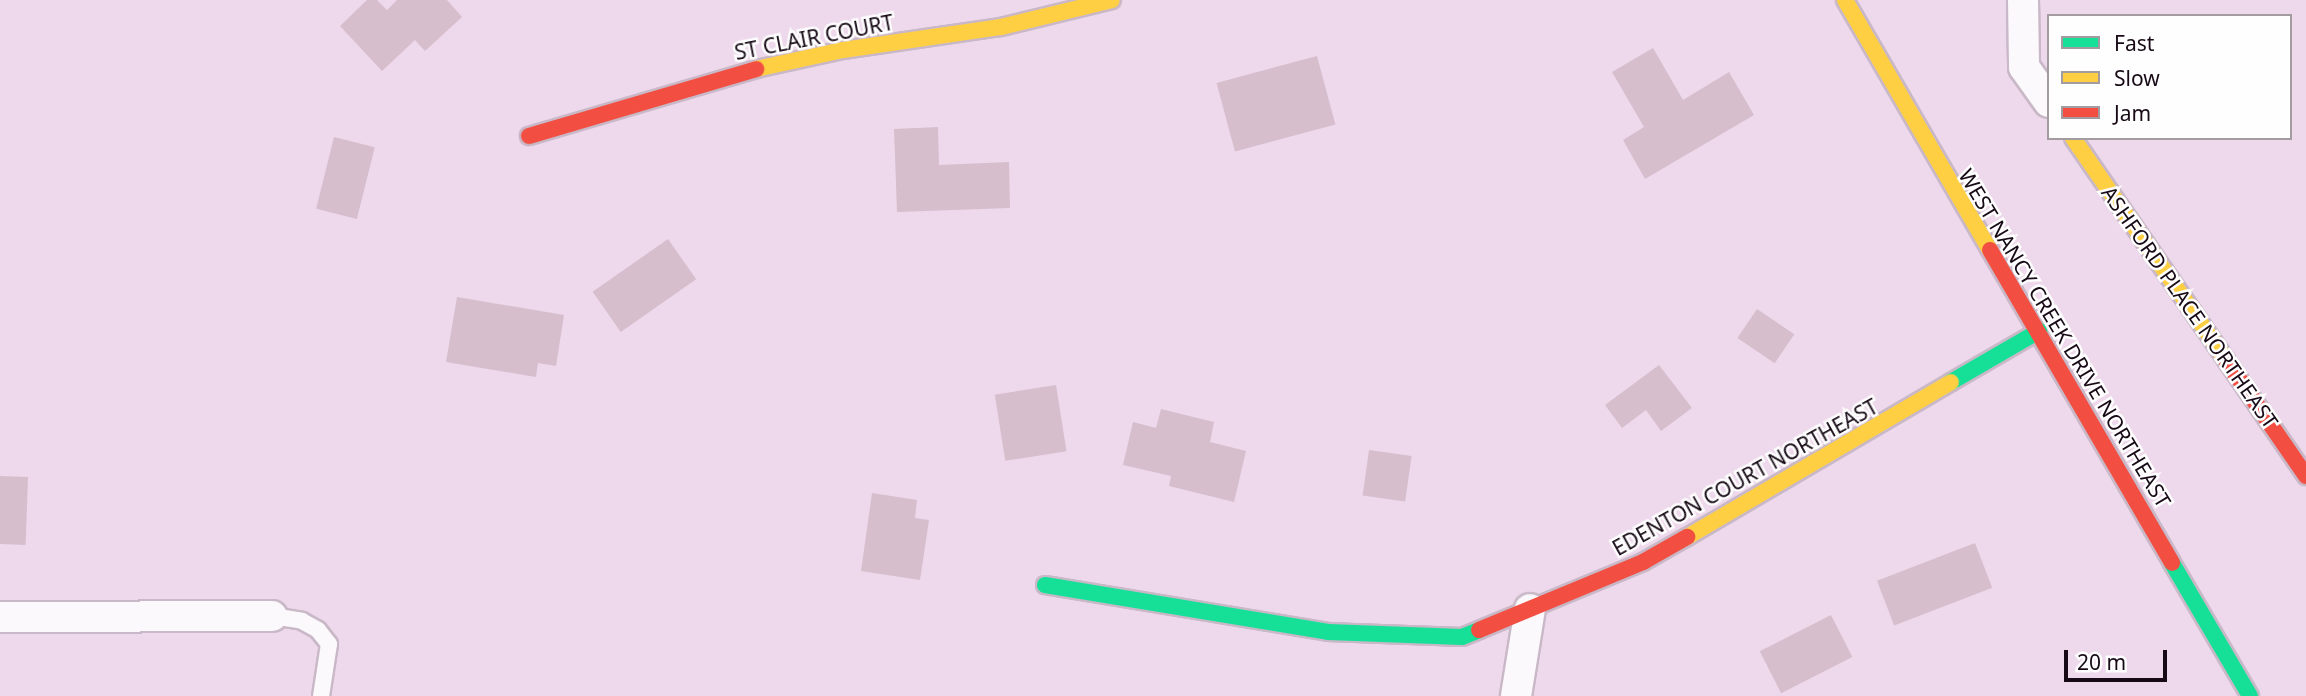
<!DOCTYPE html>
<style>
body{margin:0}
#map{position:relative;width:2306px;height:696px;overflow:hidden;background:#eed8eb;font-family:"Noto Sans",sans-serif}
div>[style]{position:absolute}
.building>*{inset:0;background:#d6becd;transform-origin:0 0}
.roads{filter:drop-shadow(2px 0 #c9b8c7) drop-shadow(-2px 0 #c9b8c7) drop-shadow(0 2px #c9b8c7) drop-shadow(0 -2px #c9b8c7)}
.lane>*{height:16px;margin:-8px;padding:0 8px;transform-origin:8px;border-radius:8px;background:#fcf9fc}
.street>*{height:30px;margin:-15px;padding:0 15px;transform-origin:15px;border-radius:15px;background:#fcf9fc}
.fast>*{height:16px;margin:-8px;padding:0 8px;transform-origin:8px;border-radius:8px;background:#16e098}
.slow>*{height:16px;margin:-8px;padding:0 8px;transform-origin:8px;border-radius:8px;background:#ffcf43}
.jam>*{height:16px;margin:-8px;padding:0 8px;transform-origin:8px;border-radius:8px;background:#f24e42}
span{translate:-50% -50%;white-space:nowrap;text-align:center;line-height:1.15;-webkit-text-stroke:5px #fefefe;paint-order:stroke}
.street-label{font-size:21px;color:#170a16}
.legend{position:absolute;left:2047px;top:14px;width:245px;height:126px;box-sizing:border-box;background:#fefefe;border:2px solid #a29ca1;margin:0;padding:9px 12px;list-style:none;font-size:21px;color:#170a16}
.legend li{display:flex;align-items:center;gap:14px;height:35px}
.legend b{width:35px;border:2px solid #a29ca1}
.scale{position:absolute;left:2064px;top:650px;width:103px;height:32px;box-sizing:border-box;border:4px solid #170a16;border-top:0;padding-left:9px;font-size:21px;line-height:24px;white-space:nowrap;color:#170a16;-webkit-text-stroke:5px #fefefe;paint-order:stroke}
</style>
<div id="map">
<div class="building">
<div style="clip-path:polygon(367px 0,377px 0,387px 10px,397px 0,447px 0,462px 17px,425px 51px,415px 40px,382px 71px,340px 26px)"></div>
<div style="clip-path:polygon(1653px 48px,1683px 100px,1729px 72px,1754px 115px,1645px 179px,1623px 140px,1644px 127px,1612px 72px)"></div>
<div style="left:1317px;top:56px;width:71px;height:104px;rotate:75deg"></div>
<div style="clip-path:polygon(938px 127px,939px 165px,1009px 162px,1010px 208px,897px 212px,894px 129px)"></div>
<div style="left:334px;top:137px;width:42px;height:74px;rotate:14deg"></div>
<div style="left:668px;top:239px;width:49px;height:92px;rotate:55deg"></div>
<div style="clip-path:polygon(457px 297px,564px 315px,556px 366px,538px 363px,536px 377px,446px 362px)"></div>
<div style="left:1757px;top:309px;width:45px;height:35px;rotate:34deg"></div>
<div style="clip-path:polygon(1659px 365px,1692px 408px,1661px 431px,1646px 410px,1622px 428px,1605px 405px)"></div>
<div style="left:1056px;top:385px;width:67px;height:62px;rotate:81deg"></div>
<div style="clip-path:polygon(1161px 409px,1214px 422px,1210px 442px,1246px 451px,1234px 502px,1169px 486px,1171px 476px,1123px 465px,1133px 422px,1156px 428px)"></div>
<div style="left:1369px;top:450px;width:43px;height:46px;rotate:8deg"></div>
<div style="left:0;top:476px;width:28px;height:68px;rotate:2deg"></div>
<div style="clip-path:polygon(872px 493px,917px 500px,915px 518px,929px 520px,920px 580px,861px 571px)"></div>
<div style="left:1975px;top:543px;width:48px;height:105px;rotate:69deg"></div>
<div style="left:1831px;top:615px;width:47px;height:80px;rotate:63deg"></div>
</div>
<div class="roads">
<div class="lane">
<div style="left:272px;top:616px;width:30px;rotate:9deg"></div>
<div style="left:302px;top:621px;width:18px;rotate:29deg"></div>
<div style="left:318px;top:630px;width:18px;rotate:52deg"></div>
<div style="left:329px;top:644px;width:53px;rotate:98.7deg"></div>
</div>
<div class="street">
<div style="left:2023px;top:0;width:67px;rotate:89.1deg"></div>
<div style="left:2024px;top:67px;width:43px;rotate:54.5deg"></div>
<div style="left:0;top:617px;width:272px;rotate:-0.2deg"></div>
<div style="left:1516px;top:696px;width:88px;rotate:-80.9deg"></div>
</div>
<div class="fast">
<div style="left:1951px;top:382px;width:102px;rotate:-30.1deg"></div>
<div style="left:2172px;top:563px;width:154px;rotate:59.6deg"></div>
<div style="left:1045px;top:585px;width:287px;rotate:9.4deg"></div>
<div style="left:1328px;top:632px;width:134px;rotate:2.1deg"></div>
<div style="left:1462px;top:637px;width:18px;rotate:-22deg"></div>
</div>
<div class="slow">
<div style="left:1845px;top:0;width:289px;rotate:59.9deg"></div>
<div style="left:756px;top:69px;width:89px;rotate:-12.3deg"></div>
<div style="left:843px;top:50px;width:160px;rotate:-8.3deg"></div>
<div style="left:1001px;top:27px;width:114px;rotate:-13.7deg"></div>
<div style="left:2073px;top:138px;width:270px;rotate:55.4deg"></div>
<div style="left:1687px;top:537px;width:306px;rotate:-30.4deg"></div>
</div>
<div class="jam">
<div style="left:529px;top:136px;width:237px;rotate:-16.4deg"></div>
<div style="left:1990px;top:250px;width:362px;rotate:59.8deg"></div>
<div style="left:2226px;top:360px;width:141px;rotate:55.4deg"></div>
<div style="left:1479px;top:630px;width:178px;rotate:-22.5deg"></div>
<div style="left:1643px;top:562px;width:51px;rotate:-29.6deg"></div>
</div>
</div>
<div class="street-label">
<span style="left:814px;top:37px;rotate:-11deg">ST CLAIR COURT</span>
<span style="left:2190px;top:307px;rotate:55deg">ASHFORD PLACE NORTHEAST</span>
<span style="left:2065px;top:338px;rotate:59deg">WEST NANCY CREEK DRIVE NORTHEAST</span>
<span style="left:1745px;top:477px;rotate:-29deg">EDENTON COURT NORTHEAST</span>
</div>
<ul class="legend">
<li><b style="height:9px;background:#16e098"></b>Fast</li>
<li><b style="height:9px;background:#ffcf43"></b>Slow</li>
<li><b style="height:9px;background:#f24e42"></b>Jam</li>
</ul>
<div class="scale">20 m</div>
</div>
